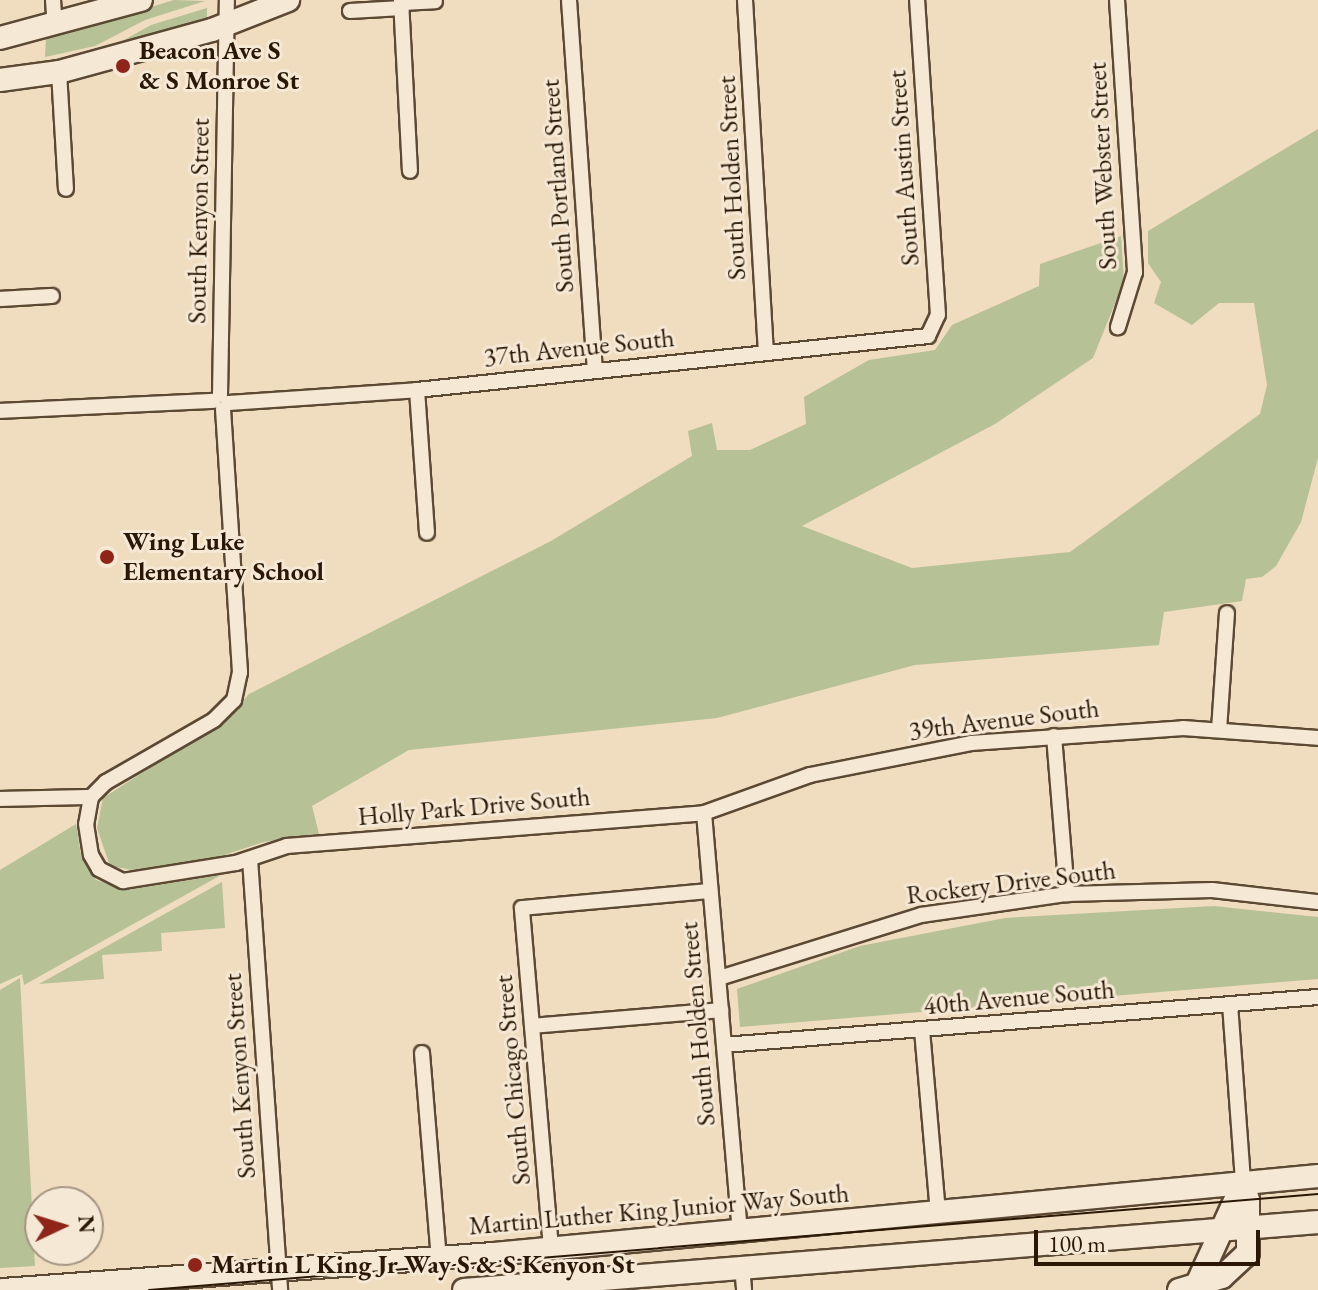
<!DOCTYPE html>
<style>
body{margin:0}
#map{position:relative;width:1318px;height:1290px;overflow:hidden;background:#f0dcbf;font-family:"EB Garamond",serif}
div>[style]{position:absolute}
.green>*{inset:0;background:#b6c195}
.roads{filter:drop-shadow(2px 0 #5c4934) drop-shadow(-2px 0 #5c4934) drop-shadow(0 2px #5c4934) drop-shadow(0 -2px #5c4934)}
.street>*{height:14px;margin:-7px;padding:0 7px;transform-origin:7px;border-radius:7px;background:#f5e8d5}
.secondary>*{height:22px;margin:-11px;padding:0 11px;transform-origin:11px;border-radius:11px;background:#f5e8d5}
.tram>*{height:2px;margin:-1px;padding:0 1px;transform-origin:1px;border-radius:1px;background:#2a1805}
.dots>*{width:22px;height:22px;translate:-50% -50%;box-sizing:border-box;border:4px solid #f5e8d5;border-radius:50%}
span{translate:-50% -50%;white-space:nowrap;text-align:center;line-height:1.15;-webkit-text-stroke:6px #f5e8d5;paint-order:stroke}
.poi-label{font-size:26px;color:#2a1805;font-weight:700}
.left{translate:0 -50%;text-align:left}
.street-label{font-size:26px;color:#2a1805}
.north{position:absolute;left:24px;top:1186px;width:80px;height:80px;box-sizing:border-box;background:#f5e8d5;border:2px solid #a49582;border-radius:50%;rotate:86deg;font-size:22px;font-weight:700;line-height:32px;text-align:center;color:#2a1805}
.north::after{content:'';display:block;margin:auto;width:28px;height:36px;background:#8f2418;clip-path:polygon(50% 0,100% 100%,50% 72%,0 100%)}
.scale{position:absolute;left:1034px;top:1230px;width:226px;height:36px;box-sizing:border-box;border:4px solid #2a1805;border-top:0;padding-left:10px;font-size:24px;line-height:28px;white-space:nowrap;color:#2a1805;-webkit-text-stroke:6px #f5e8d5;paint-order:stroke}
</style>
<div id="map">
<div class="green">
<div style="clip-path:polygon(174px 0,205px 1px,145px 20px,95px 46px,45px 57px,46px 39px)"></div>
<div style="clip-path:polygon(207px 8px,207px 25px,47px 68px,47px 61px,115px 45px,151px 25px)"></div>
<div style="clip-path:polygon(1318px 129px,1318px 458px,1301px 522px,1276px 566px,1262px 577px,1246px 579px,1242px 601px,1164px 612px,1159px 645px,915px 665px,717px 718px,409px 750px,312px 806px,319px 834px,264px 842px,203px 862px,133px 870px,110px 866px,97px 828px,103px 798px,229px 717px,249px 694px,551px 541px,692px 456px,688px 431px,712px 423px,717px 450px,750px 450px,806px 424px,804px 397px,869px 360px,935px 350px,952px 325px,1039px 286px,1040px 264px,1121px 236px,1124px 281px,1093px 358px,995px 424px,802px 526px,912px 568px,1070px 552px,1260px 414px,1267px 385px,1254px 303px,1219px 303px,1192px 325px,1154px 303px,1161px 282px,1148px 263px,1148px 231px)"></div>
<div style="clip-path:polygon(76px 824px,81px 855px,96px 880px,127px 890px,221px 875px,24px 985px,22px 974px,0 984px,0 870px)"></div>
<div style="clip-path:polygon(222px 882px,225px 928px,161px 933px,162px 951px,102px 955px,104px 979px,39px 984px)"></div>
<div style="clip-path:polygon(1214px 906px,1318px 917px,1318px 979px,740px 1027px,737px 989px,860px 946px,1005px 918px)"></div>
<div style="clip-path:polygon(20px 978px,35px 1266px,0 1268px,0 990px)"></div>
</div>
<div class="roads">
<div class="street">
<div style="left:53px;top:0;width:26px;rotate:86deg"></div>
<div style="left:401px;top:0;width:171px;rotate:87deg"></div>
<div style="left:569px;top:0;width:369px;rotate:86deg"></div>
<div style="left:745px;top:0;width:353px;rotate:86.6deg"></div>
<div style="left:1117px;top:0;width:273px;rotate:86.2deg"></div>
<div style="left:1135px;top:272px;width:58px;rotate:107.2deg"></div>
<div style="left:402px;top:3px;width:33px;rotate:-3deg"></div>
<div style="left:350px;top:11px;width:52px;rotate:-3.3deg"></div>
<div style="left:59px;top:72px;width:117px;rotate:86.6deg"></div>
<div style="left:0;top:299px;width:52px;rotate:-3.3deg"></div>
<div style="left:417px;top:390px;width:143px;rotate:86deg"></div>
<div style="left:220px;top:395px;width:395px;rotate:-89deg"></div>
<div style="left:228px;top:403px;width:189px;rotate:-3.9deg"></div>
<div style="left:417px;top:390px;width:514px;rotate:-6.03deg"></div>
<div style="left:928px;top:336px;width:23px;rotate:-65deg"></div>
<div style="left:938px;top:315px;width:316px;rotate:-93.8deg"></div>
<div style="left:223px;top:409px;width:264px;rotate:86.3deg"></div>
<div style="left:240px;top:672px;width:29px;rotate:102deg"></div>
<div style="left:234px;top:700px;width:28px;rotate:135deg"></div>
<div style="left:214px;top:720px;width:125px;rotate:150.1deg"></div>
<div style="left:106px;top:782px;width:21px;rotate:135deg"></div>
<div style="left:91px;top:797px;width:27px;rotate:100deg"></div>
<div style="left:86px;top:824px;width:31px;rotate:81deg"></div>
<div style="left:91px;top:855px;width:16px;rotate:60deg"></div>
<div style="left:99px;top:869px;width:27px;rotate:27deg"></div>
<div style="left:123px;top:881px;width:114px;rotate:-9.1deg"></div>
<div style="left:236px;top:863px;width:54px;rotate:-18.4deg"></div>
<div style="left:287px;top:846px;width:418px;rotate:-4.5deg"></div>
<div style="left:704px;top:813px;width:113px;rotate:-19.7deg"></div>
<div style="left:810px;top:775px;width:164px;rotate:-11.2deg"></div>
<div style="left:971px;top:743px;width:213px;rotate:-4deg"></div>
<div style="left:1183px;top:728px;width:135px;rotate:4.2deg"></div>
<div style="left:0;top:411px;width:214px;rotate:-2.7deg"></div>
<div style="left:1219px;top:730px;width:117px;rotate:-86.1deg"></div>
<div style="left:1054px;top:736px;width:159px;rotate:85.3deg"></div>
<div style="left:0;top:799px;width:91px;rotate:-1.3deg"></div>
<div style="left:704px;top:813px;width:421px;rotate:85.1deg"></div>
<div style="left:250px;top:859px;width:432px;rotate:86deg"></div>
<div style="left:719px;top:978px;width:212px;rotate:-17.3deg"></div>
<div style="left:921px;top:915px;width:148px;rotate:-8.2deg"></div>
<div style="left:1067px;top:894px;width:145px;rotate:-1.6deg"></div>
<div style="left:1212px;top:890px;width:107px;rotate:6.5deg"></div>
<div style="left:1230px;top:1004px;width:179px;rotate:85.8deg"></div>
<div style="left:532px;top:1026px;width:190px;rotate:-4.8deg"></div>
<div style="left:922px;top:1030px;width:185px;rotate:85deg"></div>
<div style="left:724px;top:1045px;width:596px;rotate:-4.62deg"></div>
<div style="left:422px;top:1053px;width:206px;rotate:85.3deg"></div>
<div style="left:551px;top:1248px;width:341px;rotate:-94.9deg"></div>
<div style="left:522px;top:908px;width:189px;rotate:-5.2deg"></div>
<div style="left:742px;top:1266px;width:24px;rotate:85deg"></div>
</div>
<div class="secondary">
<div style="left:0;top:38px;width:146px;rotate:-15.1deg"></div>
<div style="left:0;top:80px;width:60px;rotate:-7.7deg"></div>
<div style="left:59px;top:72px;width:159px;rotate:-15.4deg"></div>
<div style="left:212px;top:30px;width:82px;rotate:-21.5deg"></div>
<div style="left:1197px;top:1284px;width:111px;rotate:-65.5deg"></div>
<div style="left:3px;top:1290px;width:492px;rotate:-4.2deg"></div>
<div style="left:494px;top:1254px;width:828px;rotate:-5.41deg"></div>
<div style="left:464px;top:1290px;width:857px;rotate:-4.55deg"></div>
<div style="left:1179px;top:1290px;width:45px;rotate:-16.8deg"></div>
<div style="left:1222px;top:1277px;width:35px;rotate:-43deg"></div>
<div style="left:1248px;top:1253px;width:53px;rotate:-90deg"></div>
<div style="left:1248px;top:1200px;width:18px;rotate:-106deg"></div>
</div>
</div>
<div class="tram">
<div style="left:149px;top:1290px;width:1173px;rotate:-4.69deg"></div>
</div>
<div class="dots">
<div style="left:123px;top:66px;background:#8f2418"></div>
<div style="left:107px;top:557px;background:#8f2418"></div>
<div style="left:195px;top:1265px;background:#8f2418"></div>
</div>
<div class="poi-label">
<span class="left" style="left:139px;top:66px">Beacon Ave S<br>&amp; S Monroe St</span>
<span class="left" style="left:123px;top:557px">Wing Luke<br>Elementary School</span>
<span class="left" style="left:211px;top:1265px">Martin L King Jr Way S &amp; S Kenyon St</span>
</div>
<div class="street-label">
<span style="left:1103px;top:166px;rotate:-93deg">South Webster Street</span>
<span style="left:904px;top:168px;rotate:-94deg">South Austin Street</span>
<span style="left:732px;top:178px;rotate:-93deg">South Holden Street</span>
<span style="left:558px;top:186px;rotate:-94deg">South Portland Street</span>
<span style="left:199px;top:221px;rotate:-89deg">South Kenyon Street</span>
<span style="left:579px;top:348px;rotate:-6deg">37th Avenue South</span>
<span style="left:1004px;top:720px;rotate:-7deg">39th Avenue South</span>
<span style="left:474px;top:807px;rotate:-5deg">Holly Park Drive South</span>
<span style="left:1011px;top:883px;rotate:-7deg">Rockery Drive South</span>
<span style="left:1019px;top:998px;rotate:-5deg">40th Avenue South</span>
<span style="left:698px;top:1024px;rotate:-95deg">South Holden Street</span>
<span style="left:240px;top:1076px;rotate:-94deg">South Kenyon Street</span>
<span style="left:513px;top:1080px;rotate:-95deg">South Chicago Street</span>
<span style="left:659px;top:1210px;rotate:-5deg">Martin Luther King Junior Way South</span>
</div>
<div class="north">N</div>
<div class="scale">100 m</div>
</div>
